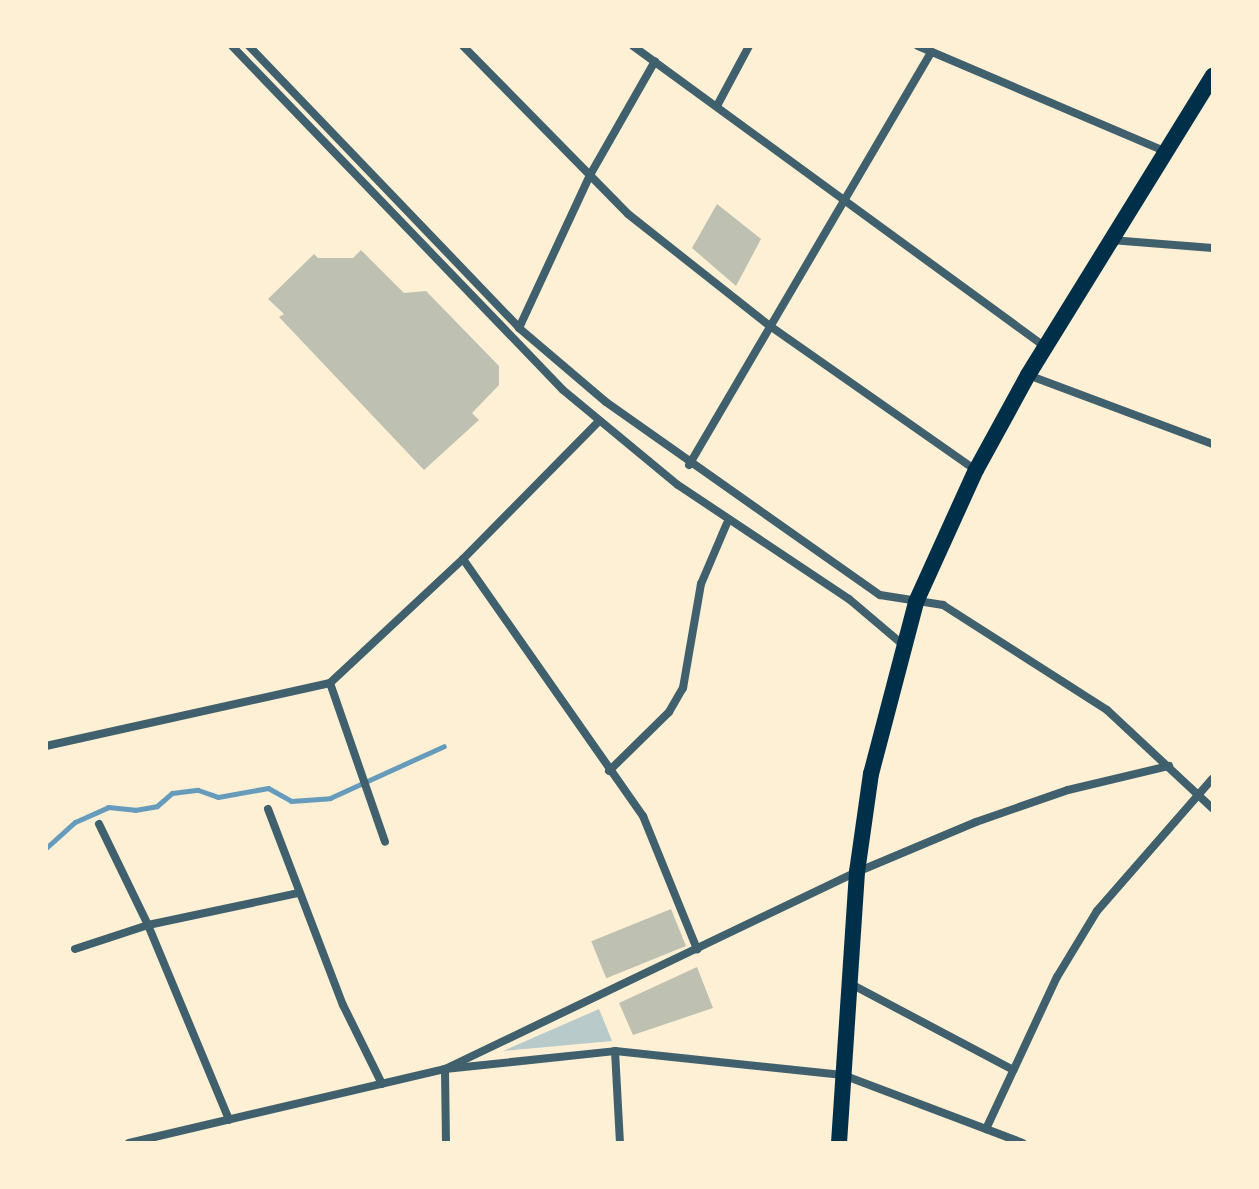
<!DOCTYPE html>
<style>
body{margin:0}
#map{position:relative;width:1259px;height:1189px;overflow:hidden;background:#fdf0d5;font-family:Overpass,sans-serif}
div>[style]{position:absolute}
.green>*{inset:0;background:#b9caca}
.stream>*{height:5px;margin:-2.5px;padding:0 2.5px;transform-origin:2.5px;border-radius:2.5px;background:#669bbc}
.building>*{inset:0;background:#bec0b2;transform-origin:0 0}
.minor>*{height:8px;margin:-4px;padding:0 4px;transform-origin:4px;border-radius:4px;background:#3f606c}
.primary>*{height:16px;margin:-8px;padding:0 8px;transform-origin:8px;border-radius:8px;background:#003049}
span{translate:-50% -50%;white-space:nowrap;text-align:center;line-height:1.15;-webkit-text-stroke:7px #fdf0d5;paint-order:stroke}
.frame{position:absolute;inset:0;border:48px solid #fdf0d5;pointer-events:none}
</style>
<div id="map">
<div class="green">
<div style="clip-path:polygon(599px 1009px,612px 1041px,503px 1051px)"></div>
</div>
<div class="stream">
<div style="left:46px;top:848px;width:39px;rotate:-42deg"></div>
<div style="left:75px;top:822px;width:36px;rotate:-24deg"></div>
<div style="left:108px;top:807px;width:27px;rotate:6deg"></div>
<div style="left:135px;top:810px;width:22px;rotate:-10deg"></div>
<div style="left:157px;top:806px;width:20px;rotate:-41deg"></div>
<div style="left:172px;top:793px;width:26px;rotate:-7deg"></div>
<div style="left:198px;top:790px;width:21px;rotate:19deg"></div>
<div style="left:218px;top:797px;width:51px;rotate:-10.2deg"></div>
<div style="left:268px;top:788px;width:26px;rotate:29deg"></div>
<div style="left:291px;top:801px;width:39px;rotate:-4deg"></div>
<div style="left:330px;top:798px;width:125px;rotate:-24.5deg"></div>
</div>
<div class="building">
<div style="clip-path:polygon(717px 204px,761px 239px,736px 286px,692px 248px)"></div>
<div style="clip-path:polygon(361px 250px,404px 293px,426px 291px,499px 366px,499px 385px,472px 413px,479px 420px,424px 470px,279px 317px,284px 314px,268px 299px,314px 254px,318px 258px,353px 258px)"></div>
<div style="left:671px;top:909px;width:40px;height:86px;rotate:68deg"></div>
<div style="clip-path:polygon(697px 967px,713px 1008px,633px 1035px,619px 1003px)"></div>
</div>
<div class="minor">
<div style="left:232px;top:46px;width:477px;rotate:46.1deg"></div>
<div style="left:563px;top:390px;width:149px;rotate:39.6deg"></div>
<div style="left:678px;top:485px;width:206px;rotate:33.7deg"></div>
<div style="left:849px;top:599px;width:70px;rotate:40.3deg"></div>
<div style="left:249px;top:46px;width:390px;rotate:46.2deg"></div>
<div style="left:519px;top:328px;width:114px;rotate:40.4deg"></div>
<div style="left:606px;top:402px;width:335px;rotate:35.2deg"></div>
<div style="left:880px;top:595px;width:64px;rotate:9deg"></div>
<div style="left:943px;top:605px;width:195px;rotate:32.6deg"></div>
<div style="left:1107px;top:710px;width:145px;rotate:43deg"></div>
<div style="left:463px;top:46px;width:235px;rotate:45.5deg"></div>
<div style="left:628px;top:214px;width:181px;rotate:38.3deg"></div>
<div style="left:770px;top:326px;width:251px;rotate:35deg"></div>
<div style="left:633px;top:46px;width:509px;rotate:36.13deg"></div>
<div style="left:918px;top:46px;width:270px;rotate:23.1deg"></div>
<div style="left:718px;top:104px;width:66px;rotate:-61.9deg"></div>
<div style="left:1111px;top:240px;width:102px;rotate:4.5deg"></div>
<div style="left:519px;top:328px;width:169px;rotate:-65.1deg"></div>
<div style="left:590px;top:175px;width:131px;rotate:-60.3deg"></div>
<div style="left:1028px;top:375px;width:197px;rotate:20.5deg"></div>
<div style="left:689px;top:465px;width:479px;rotate:-59.6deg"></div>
<div style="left:463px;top:559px;width:314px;rotate:55deg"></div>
<div style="left:643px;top:816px;width:144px;rotate:67.9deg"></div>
<div style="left:330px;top:683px;width:168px;rotate:70.9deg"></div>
<div style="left:46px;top:746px;width:291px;rotate:-12.5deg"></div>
<div style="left:330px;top:683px;width:182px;rotate:-43deg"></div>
<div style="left:463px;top:559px;width:194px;rotate:-45.4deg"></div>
<div style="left:609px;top:771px;width:84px;rotate:-44.5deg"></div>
<div style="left:669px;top:712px;width:28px;rotate:-60deg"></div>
<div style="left:683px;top:688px;width:106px;rotate:-80.2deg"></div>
<div style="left:701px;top:584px;width:66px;rotate:-66.9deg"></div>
<div style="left:268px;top:809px;width:210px;rotate:69.1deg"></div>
<div style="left:343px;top:1005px;width:88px;rotate:63.7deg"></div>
<div style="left:99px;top:824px;width:112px;rotate:64.1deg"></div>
<div style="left:148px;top:925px;width:211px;rotate:67.4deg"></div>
<div style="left:75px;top:949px;width:77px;rotate:-18.2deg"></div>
<div style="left:148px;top:925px;width:153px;rotate:-12deg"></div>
<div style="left:849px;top:983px;width:186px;rotate:27.9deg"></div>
<div style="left:615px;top:1051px;width:92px;rotate:86.9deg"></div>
<div style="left:986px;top:1129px;width:168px;rotate:-65deg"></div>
<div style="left:1057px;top:977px;width:77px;rotate:-58.8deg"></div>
<div style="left:1097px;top:911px;width:176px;rotate:-48.9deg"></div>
<div style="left:129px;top:1143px;width:325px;rotate:-13.2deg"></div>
<div style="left:445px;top:1069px;width:457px;rotate:-25.6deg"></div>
<div style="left:857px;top:872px;width:129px;rotate:-22.8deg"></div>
<div style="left:976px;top:822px;width:97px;rotate:-19.2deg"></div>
<div style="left:1068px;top:790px;width:104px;rotate:-13.4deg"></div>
<div style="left:446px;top:1143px;width:74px;rotate:-90.8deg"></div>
<div style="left:445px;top:1069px;width:171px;rotate:-6deg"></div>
<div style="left:615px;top:1051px;width:229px;rotate:6deg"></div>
<div style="left:843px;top:1075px;width:192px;rotate:20.7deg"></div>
</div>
<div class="primary">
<div style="left:839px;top:1143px;width:272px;rotate:-86.2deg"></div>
<div style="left:857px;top:872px;width:99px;rotate:-81.9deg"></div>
<div style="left:871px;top:774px;width:178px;rotate:-75.3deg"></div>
<div style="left:916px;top:602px;width:145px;rotate:-65.6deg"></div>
<div style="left:976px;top:470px;width:108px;rotate:-61.3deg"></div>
<div style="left:1028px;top:375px;width:352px;rotate:-58.3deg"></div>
</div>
<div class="frame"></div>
</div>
